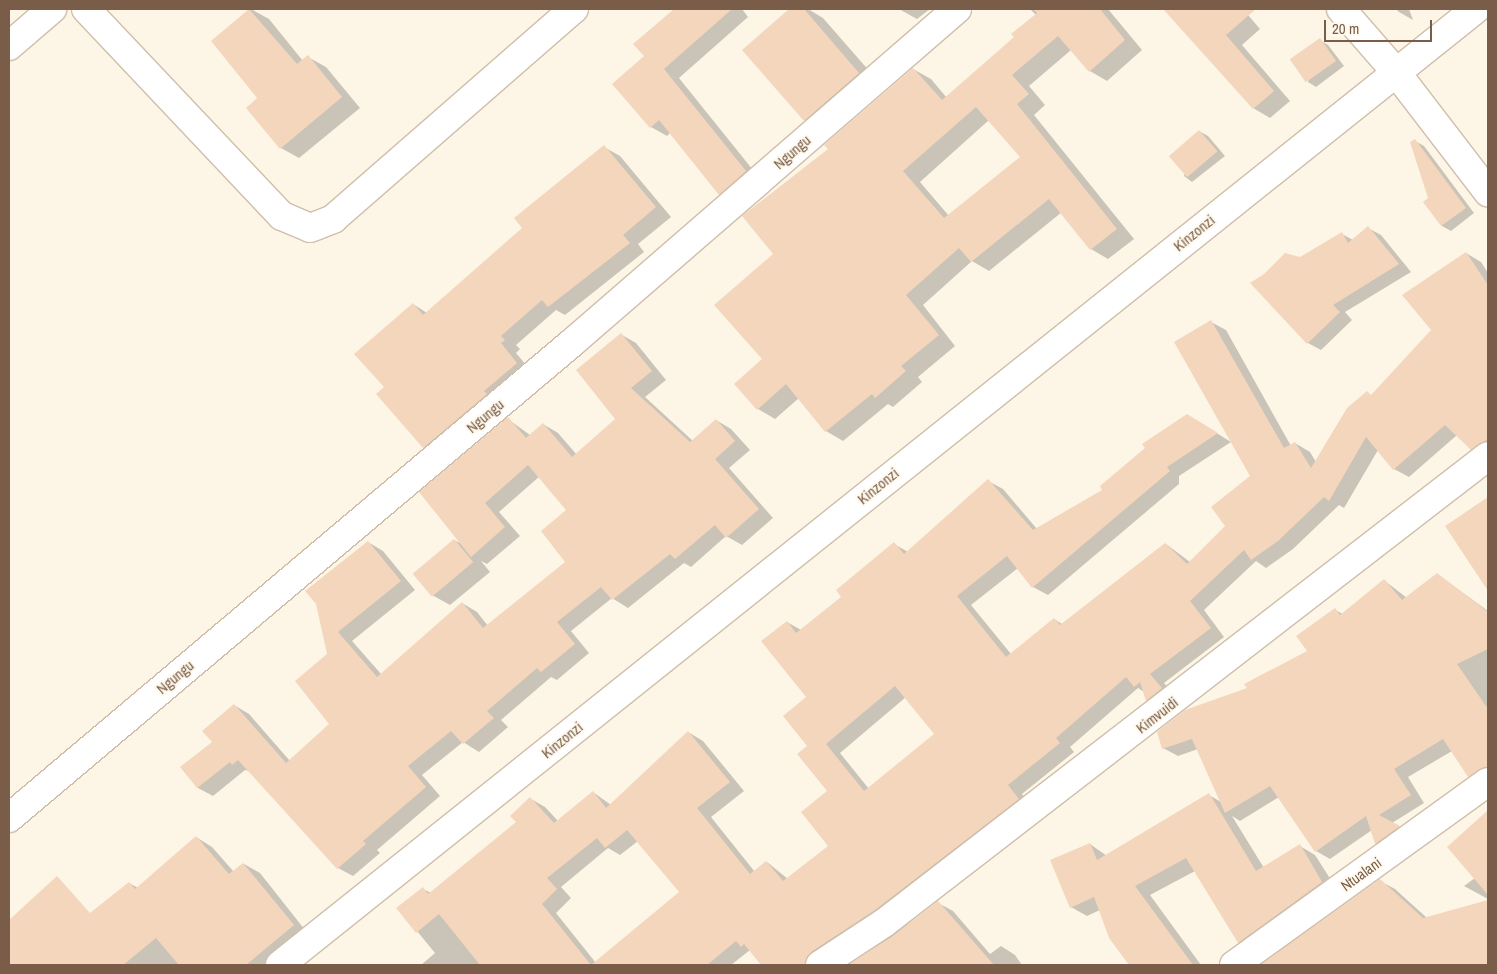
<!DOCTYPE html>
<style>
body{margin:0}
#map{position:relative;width:1497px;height:974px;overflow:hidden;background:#fdf6e6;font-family:"Archivo Narrow",sans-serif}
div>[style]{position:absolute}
.shadow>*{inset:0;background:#0003}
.building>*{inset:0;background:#f4d6bc;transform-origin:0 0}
.roads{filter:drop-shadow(1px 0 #d0beab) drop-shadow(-1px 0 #d0beab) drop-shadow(0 1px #d0beab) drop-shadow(0 -1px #d0beab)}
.street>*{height:28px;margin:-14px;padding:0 14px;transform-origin:14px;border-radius:14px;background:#fff}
span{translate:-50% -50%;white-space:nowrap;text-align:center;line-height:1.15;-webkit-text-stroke:4px #fff9ee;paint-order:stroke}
.street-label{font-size:15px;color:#795d49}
.frame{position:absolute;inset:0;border:10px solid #795d49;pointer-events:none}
.scale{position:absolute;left:1324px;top:20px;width:108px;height:22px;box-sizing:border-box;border:2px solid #795d49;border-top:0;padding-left:6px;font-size:15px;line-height:18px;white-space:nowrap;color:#795d49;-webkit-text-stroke:4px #fff9ee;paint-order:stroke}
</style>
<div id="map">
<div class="shadow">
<div style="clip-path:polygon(251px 9px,269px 19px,303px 61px,308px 57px,326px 67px,360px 108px,299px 158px,281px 148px,259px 98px,213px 41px)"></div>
<div style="clip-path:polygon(677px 9px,742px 9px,748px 17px,679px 78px,761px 180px,735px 203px,719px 194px,670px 133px,667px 136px,651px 127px,645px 56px,635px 44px)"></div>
<div style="clip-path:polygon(791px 9px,808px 9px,823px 18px,885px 89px,831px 135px,805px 120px,744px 50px)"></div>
<div style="clip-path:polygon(899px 9px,930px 9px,917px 19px)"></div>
<div style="clip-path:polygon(evenodd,1030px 9px,1108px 9px,1142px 50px,1107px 81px,1090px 71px,1071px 50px,1029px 86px,1045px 105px,1034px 115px,1134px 239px,1108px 259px,1091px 249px,1062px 212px,989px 271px,972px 261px,923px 305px,955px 346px,918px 377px,922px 382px,893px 407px,888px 404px,843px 441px,826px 431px,799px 398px,775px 419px,758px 409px,775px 254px,830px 149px,913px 69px,931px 79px,947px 98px,1016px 38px,1036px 15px,1030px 9px,989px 120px,1022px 157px,949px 216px,920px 182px,989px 120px)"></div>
<div style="clip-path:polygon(1165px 9px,1243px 9px,1260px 29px,1242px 45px,1290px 101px,1270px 118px,1253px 108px)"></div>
<div style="clip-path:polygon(1396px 9px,1409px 9px,1413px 20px,1399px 12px)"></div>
<div style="clip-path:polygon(1320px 40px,1328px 45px,1344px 66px,1316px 87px,1308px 82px)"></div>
<div style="clip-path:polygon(1199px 131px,1208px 136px,1225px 156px,1192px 182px,1184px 176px)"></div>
<div style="clip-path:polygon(1415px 141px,1424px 146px,1474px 213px,1451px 231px,1442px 226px,1425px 202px,1430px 198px)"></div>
<div style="clip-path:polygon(604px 147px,620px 156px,671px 217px,638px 244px,644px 252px,565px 315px,556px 310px,516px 345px,520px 349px,516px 353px,532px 372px,440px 456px,424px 447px,385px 388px,413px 304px,427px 313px,524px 228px)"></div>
<div style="clip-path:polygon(1368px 228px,1381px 235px,1411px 272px,1345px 312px,1352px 320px,1321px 350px,1308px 343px,1300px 259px,1342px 234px,1353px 240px)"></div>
<div style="clip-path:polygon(evenodd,1466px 253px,1481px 262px,1488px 273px,1488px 456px,1471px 449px,1457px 435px,1409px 477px,1394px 469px,1378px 450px,1344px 508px,1339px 505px,1293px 549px,1266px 568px,1256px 561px,1204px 610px,1224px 637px,1164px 683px,1176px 697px,1162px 708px,1147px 700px,1144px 692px,1138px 688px,1070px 747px,1074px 752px,1022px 794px,1033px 808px,822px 965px,763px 965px,750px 950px,731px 965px,421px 965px,435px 953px,398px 908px,423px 889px,431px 893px,518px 822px,531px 799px,545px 807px,558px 821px,593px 792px,611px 805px,688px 732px,703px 741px,744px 791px,711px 817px,755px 872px,767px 862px,788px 879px,829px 846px,829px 791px,809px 746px,808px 697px,787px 622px,801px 630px,843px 597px,894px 544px,908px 552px,988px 481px,1003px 489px,1037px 529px,1104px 490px,1202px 424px,1231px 442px,1179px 476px,1179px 484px,1048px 595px,1033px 587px,1018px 568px,971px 605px,1011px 654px,1054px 619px,1062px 624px,1166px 544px,1190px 562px,1226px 526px,1252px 477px,1211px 322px,1226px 330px,1291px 446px,1295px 443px,1310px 452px,1316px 462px,1368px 393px,1372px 396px,1433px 330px,1466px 253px,906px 697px,936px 734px,869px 789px,840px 753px,906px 697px,1466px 253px,638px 841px,681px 892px,596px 963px,556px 913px,571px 898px,561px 887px,608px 848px,620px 855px,638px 841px)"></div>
<div style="clip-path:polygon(622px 335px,636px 343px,666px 380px,645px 397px,693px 441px,716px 420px,731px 429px,750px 450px,729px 468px,773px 518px,742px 545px,726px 536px,691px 567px,684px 563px,628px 608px,612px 598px,571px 631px,589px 653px,557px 680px,551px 677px,501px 720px,508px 727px,479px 752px,463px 742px,422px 775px,440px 796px,377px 850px,380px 853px,353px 876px,338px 868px,250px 771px,245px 770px,213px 796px,198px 788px,182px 767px,213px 742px,234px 705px,249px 714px,290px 761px,331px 724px,328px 655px,368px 542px,383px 551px,415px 590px,352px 641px,382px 675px,462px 603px,477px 612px,488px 626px,566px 562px,568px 511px,540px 476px,499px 512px,520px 536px,487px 564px,481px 561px,490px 572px,450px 605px,432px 595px,454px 540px,464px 545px,508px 419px,530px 435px,543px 424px,558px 433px,577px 455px,616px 419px)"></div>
<div style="clip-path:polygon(1481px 503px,1488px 508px,1488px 583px,1447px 526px)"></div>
<div style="clip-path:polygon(1437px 574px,1488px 611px,1488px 782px,1483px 785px,1469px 776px,1452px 751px,1408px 777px,1424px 803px,1392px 823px,1413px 835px,1390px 851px,1376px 843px,1372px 830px,1330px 859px,1316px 851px,1279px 797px,1240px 821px,1232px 816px,1264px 868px,1300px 846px,1315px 855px,1338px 891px,1255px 951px,1239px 942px,1195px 871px,1150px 895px,1201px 965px,1131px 965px,1111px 939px,1100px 910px,1087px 916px,1071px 907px,1090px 844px,1107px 856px,1209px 795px,1221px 802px,1198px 749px,1178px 756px,1163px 748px,1309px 651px,1335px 610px,1343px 614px,1385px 581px,1407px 598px)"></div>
<div style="clip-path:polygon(1485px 814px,1488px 816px,1488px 899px,1464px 886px,1475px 878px)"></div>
<div style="clip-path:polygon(196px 837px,212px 847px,234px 872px,244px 864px,260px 873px,309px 935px,272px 965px,54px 965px,92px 930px,129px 883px,138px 888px)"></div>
<div style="clip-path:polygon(1380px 881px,1395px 889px,1427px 918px,1488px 902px,1488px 965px,1263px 965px)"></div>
<div style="clip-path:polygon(938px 903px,953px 911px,990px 954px,1001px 946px,1015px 955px,1022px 965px,850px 965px)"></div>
</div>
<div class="building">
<div style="clip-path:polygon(249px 9px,297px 64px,308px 55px,342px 97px,280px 149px,246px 108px,257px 98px,211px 41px)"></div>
<div style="clip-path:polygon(674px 9px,732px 9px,664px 69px,746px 171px,719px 195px,659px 120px,650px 128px,612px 84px,644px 56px,633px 44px)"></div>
<div style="clip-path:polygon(789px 9px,804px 9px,859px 73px,804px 121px,742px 50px)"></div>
<div style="clip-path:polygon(evenodd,1033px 9px,1100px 9px,1125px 40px,1089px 72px,1058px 36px,1012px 75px,1029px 94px,1017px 104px,1117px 229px,1090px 250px,1049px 199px,971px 262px,959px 248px,906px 295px,939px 335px,901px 366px,906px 371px,875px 398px,872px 394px,825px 432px,786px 384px,757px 410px,734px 384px,762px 359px,714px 305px,773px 254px,742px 216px,828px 149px,824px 145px,913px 68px,942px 100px,1014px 37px,1011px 34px,1037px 13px,1033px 9px,976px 107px,1020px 157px,944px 218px,903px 171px,976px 107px)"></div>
<div style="clip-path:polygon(1163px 9px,1256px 9px,1226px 35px,1274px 91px,1253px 109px)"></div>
<div style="left:1320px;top:38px;width:28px;height:37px;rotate:55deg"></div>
<div style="left:1199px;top:130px;width:28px;height:40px;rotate:49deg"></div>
<div style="clip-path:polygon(1415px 139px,1466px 208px,1441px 226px,1423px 202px,1428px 198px,1410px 142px)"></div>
<div style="clip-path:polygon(604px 145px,656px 207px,623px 235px,630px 243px,548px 307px,542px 300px,501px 336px,505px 340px,501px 343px,517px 363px,484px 391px,487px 394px,423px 448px,376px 394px,384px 387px,354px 354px,413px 303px,423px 315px,522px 228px,514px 218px)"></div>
<div style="clip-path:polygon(1368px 226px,1399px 264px,1333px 305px,1340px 312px,1307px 344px,1250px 283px,1264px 274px,1285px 253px,1300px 257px,1342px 232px,1348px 243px)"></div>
<div style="clip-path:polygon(evenodd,1466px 252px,1488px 285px,1488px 439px,1471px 450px,1445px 425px,1393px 470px,1366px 437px,1329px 501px,1324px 497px,1278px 541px,1251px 560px,1244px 550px,1190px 601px,1211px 628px,1150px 674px,1162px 688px,1146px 701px,1140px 682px,1134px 687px,1126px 677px,1056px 738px,1060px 743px,1008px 785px,1019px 799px,875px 910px,811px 952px,804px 965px,761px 965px,744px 944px,741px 947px,736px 941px,707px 965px,591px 965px,679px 892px,627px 830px,605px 848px,597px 838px,547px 878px,557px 889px,542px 904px,591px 965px,480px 965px,439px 914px,416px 933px,396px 908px,423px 887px,428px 894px,516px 822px,510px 816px,530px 797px,554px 823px,593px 791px,606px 808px,688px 731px,730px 782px,697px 808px,750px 874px,766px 861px,783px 881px,828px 846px,801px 812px,827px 791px,797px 754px,807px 746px,783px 716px,806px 697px,761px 641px,787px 621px,796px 633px,841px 597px,836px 590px,894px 542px,904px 554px,988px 479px,1033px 530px,1102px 490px,1100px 486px,1145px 448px,1142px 444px,1187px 414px,1218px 433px,1167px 467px,1170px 471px,1032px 588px,1007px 556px,957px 596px,1006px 657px,1054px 618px,1060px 625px,1165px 543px,1187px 564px,1225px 526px,1211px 507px,1250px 476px,1174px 342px,1211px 320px,1284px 448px,1295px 442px,1311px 468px,1347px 408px,1367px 391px,1371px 395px,1431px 330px,1402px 295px,1466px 252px,895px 686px,934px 734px,864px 791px,826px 744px,895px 686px)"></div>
<div style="clip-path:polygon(621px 333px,652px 371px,631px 388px,690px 442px,716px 419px,735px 441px,715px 459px,759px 509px,726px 538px,715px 525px,675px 559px,670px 554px,612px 600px,601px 587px,557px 622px,575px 644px,541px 672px,537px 668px,487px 711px,494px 718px,463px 744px,451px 731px,408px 766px,426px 787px,363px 841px,366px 844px,337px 869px,238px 760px,232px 765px,230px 762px,197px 788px,180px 767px,212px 742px,202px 731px,234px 704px,286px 763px,329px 724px,295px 681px,327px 654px,316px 604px,305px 591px,368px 541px,401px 581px,338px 632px,377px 677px,462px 602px,483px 628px,565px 562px,541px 531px,566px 510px,528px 465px,485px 503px,505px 527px,471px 557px,419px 492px,508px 417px,526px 438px,543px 423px,572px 457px,615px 419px,576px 370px)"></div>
<div style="clip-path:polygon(1488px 497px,1488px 591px,1445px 526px)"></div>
<div style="left:454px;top:539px;width:30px;height:54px;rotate:50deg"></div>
<div style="clip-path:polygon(1437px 573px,1488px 612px,1488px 649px,1457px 664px,1488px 709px,1488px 767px,1468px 777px,1443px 739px,1394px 769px,1411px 795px,1379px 815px,1400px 826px,1375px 844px,1366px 816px,1315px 852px,1270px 786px,1225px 813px,1192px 739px,1162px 749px,1157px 732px,1185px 710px,1247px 688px,1244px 684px,1307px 651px,1296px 636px,1335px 608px,1340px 615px,1384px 579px,1402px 600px)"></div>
<div style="clip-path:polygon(1209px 793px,1256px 871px,1300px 844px,1322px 882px,1238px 943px,1186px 858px,1135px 886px,1193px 965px,1129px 965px,1109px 938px,1094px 897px,1070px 908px,1050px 860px,1090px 843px,1097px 860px)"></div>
<div style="clip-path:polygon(1488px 810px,1488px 895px,1447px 847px)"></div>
<div style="clip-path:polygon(196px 836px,229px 874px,243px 863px,294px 925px,246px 965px,179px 965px,156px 938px,123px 965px,9px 965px,9px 920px,57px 876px,90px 913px,129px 882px,135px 889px)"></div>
<div style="clip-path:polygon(1380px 879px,1423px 918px,1488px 900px,1488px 965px,1260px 965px)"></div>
<div style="clip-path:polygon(938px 901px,994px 965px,848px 965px,893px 936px)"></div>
</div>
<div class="roads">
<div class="street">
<div style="left:86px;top:9px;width:285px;rotate:46.6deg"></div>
<div style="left:282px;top:216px;width:30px;rotate:23deg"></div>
<div style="left:310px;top:228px;width:25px;rotate:-21deg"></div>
<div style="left:333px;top:219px;width:320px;rotate:-41.1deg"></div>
<div style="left:1341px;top:9px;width:82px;rotate:48.9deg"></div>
<div style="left:1395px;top:71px;width:153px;rotate:52.5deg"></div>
<div style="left:9px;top:46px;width:57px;rotate:-40.7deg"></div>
<div style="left:9px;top:818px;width:739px;rotate:-40.17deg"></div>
<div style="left:574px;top:341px;width:507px;rotate:-40.92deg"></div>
<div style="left:280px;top:965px;width:1531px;rotate:-38.64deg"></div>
<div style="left:820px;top:965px;width:77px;rotate:-33.3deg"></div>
<div style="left:884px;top:923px;width:763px;rotate:-37.71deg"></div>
<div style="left:1234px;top:965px;width:313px;rotate:-35.8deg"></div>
</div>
</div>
<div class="street-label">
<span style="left:792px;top:152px;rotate:-41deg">Ngungu</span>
<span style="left:1194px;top:233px;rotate:-39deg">Kinzonzi</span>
<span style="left:485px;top:416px;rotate:-40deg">Ngungu</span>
<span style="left:878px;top:486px;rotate:-39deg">Kinzonzi</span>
<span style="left:175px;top:677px;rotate:-40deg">Ngungu</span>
<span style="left:1157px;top:715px;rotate:-38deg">Kimvuidi</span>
<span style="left:562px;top:740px;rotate:-39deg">Kinzonzi</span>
<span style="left:1361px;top:874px;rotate:-36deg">Ntualani</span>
</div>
<div class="frame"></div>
<div class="scale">20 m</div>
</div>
